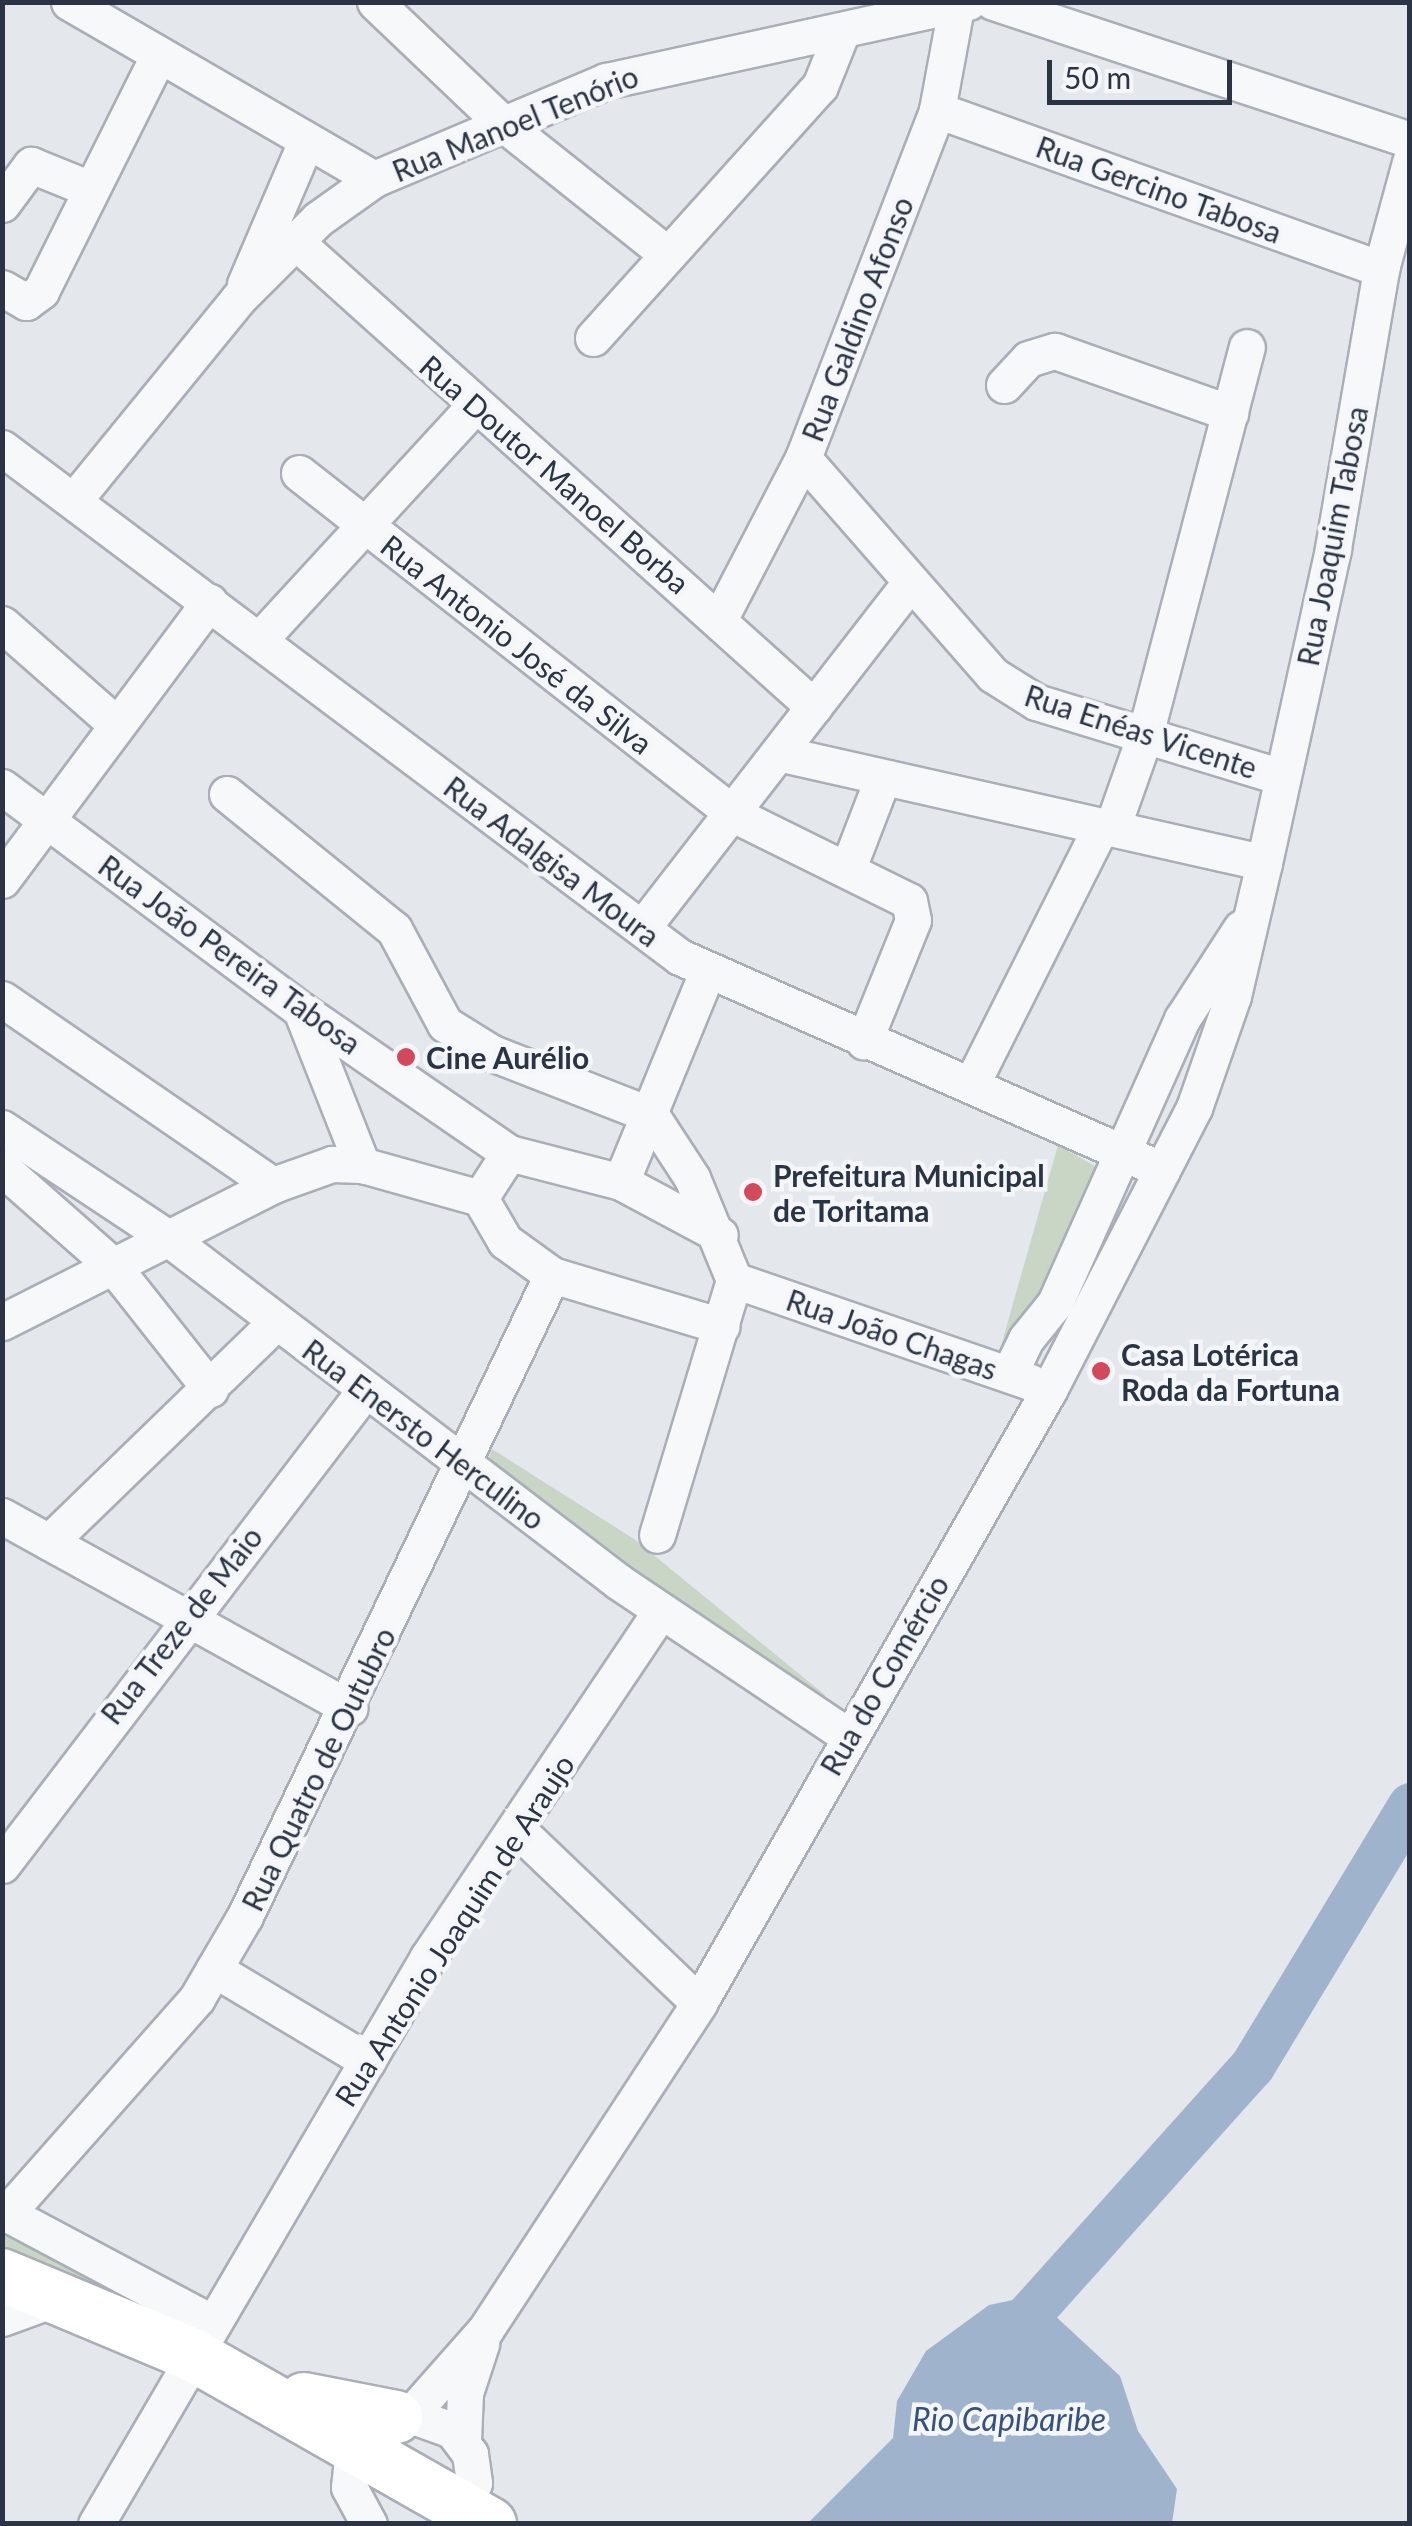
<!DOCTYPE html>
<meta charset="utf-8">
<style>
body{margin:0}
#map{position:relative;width:1412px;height:2526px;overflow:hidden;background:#e4e7ec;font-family:Lato,sans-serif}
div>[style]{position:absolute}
.green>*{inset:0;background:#c9d6c5}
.water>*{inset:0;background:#9fb4cc}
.river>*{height:45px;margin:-22.5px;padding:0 22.5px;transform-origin:22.5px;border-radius:22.5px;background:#9fb4cc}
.roads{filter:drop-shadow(2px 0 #a9aeb7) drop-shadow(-2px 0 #a9aeb7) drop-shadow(0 2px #a9aeb7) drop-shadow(0 -2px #a9aeb7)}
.minor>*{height:35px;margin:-17.5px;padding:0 17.5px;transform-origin:17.5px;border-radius:17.5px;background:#f7f8fa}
.highway>*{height:52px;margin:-26px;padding:0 26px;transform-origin:26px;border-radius:26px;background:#fff}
.dots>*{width:28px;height:28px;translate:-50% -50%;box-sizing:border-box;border:5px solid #f4f6f9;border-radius:50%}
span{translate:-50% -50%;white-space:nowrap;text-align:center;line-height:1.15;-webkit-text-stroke:9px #f4f6f9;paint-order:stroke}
.street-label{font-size:30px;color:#2b3445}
.poi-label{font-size:30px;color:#2b3445;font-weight:700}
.left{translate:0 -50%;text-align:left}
.water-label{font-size:32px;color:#34527a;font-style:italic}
.frame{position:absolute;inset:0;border:5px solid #2b3445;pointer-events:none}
.scale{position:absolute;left:1047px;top:60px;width:185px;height:45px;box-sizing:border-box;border:5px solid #2b3445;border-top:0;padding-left:12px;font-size:30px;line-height:35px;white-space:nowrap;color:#2b3445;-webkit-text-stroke:8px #f4f6f9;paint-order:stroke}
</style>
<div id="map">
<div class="green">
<div style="clip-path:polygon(1058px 1145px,1121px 1181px,1038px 1358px,1001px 1346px)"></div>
<div style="clip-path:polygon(492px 1449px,634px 1539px,825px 1695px,810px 1719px,479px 1491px)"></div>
<div style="clip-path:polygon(3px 2230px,190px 2321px,3px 2262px)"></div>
</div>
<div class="water">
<div style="clip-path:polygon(1013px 2300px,1051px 2312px,1120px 2376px,1138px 2431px,1177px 2489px,1172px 2523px,808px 2523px,893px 2438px,897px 2401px,926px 2351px,989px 2305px)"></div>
</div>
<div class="river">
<div style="left:996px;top:2351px;width:383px;rotate:-48.1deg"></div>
<div style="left:1252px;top:2066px;width:305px;rotate:-58.8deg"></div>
</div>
<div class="roads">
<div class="minor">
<div style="left:69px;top:2px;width:353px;rotate:30.1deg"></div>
<div style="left:375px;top:2px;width:174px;rotate:43.6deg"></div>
<div style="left:501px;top:122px;width:213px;rotate:38.5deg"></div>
<div style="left:993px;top:2px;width:439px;rotate:18.3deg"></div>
<div style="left:937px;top:110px;width:472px;rotate:19.7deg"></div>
<div style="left:2px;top:204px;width:49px;rotate:-53.4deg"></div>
<div style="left:31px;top:165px;width:64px;rotate:22.1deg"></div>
<div style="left:296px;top:242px;width:696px;rotate:41.91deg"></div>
<div style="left:245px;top:284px;width:155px;rotate:-66.8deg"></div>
<div style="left:2px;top:288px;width:28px;rotate:30deg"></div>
<div style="left:26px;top:302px;width:19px;rotate:-36deg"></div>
<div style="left:41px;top:291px;width:263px;rotate:-63.5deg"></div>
<div style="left:593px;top:338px;width:339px;rotate:-48deg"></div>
<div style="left:820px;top:86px;width:59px;rotate:-68.2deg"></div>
<div style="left:1004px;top:385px;width:35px;rotate:-47deg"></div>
<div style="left:1028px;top:359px;width:28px;rotate:-17deg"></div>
<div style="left:1055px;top:351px;width:186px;rotate:19.5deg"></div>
<div style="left:2px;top:448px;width:848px;rotate:36.9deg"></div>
<div style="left:680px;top:957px;width:527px;rotate:23.84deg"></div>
<div style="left:803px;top:458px;width:288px;rotate:48.8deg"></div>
<div style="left:993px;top:675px;width:51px;rotate:32.1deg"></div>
<div style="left:1036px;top:702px;width:256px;rotate:17deg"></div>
<div style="left:299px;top:473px;width:554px;rotate:38.11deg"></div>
<div style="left:735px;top:815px;width:194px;rotate:26.3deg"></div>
<div style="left:909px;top:901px;width:19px;rotate:78deg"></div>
<div style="left:913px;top:920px;width:131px;rotate:112deg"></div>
<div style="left:75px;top:499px;width:258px;rotate:-50.8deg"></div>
<div style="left:238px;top:299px;width:113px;rotate:-45deg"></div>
<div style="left:318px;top:219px;width:69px;rotate:-35.5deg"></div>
<div style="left:374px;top:179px;width:252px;rotate:-22.9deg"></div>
<div style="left:606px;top:81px;width:371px;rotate:-12.3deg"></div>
<div style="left:720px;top:618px;width:180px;rotate:-62.6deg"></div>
<div style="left:803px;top:458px;width:373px;rotate:-68.9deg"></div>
<div style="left:937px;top:110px;width:110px;rotate:-79.5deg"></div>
<div style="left:2px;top:624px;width:153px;rotate:41.3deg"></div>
<div style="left:260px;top:639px;width:318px;rotate:-47.4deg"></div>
<div style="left:782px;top:754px;width:494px;rotate:12.7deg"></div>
<div style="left:2px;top:787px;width:373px;rotate:36.7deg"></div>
<div style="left:301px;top:1010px;width:252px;rotate:34.5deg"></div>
<div style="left:227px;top:794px;width:215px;rotate:39deg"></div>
<div style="left:394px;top:929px;width:108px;rotate:61.8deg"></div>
<div style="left:445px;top:1024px;width:55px;rotate:31.7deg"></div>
<div style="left:492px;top:1053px;width:171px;rotate:21.3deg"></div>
<div style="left:651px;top:1115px;width:75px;rotate:56.9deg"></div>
<div style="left:692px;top:1178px;width:110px;rotate:67.6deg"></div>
<div style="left:734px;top:1280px;width:266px;rotate:106.8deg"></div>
<div style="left:1112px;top:828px;width:99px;rotate:-70.5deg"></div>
<div style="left:1145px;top:735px;width:401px;rotate:-75.3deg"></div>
<div style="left:848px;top:868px;width:94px;rotate:-68.9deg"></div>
<div style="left:2px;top:880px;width:347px;rotate:-53.3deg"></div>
<div style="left:642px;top:928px;width:438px;rotate:-52.2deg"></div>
<div style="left:2px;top:999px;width:329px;rotate:34.5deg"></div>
<div style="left:301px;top:1010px;width:167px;rotate:68.5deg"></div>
<div style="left:972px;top:1083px;width:287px;rotate:-63.3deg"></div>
<div style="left:2px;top:1128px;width:199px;rotate:33.5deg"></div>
<div style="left:168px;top:1238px;width:567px;rotate:37.33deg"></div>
<div style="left:619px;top:1582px;width:276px;rotate:33.9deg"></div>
<div style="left:2px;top:1168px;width:148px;rotate:41.4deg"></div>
<div style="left:113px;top:1266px;width:157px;rotate:51.7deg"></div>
<div style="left:621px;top:1182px;width:227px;rotate:-67.7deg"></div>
<div style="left:480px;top:1198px;width:54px;rotate:-57.2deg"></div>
<div style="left:509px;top:1153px;width:116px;rotate:14.5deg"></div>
<div style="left:621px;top:1182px;width:112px;rotate:28.2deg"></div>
<div style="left:734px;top:1280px;width:313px;rotate:19deg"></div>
<div style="left:2px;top:1322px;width:304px;rotate:-26.8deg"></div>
<div style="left:273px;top:1185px;width:63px;rotate:-19.6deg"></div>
<div style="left:332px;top:1164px;width:30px;rotate:2deg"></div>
<div style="left:362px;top:1165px;width:123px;rotate:15.6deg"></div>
<div style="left:480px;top:1198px;width:50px;rotate:59.8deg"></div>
<div style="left:505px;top:1241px;width:58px;rotate:35.9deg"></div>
<div style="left:552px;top:1275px;width:177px;rotate:16.7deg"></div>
<div style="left:1009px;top:1374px;width:39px;rotate:-64deg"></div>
<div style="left:1026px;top:1339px;width:46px;rotate:-51.1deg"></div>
<div style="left:1055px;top:1303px;width:311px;rotate:-65.9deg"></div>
<div style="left:1182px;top:1019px;width:108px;rotate:-57deg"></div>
<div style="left:2px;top:1516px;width:397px;rotate:28.9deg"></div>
<div style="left:49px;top:1542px;width:316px;rotate:-44.1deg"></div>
<div style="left:518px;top:1830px;width:250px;rotate:43.7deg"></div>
<div style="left:2px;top:1865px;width:598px;rotate:-52.61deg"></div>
<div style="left:214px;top:1969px;width:179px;rotate:30.9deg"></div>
<div style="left:2px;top:2211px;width:237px;rotate:28deg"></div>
<div style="left:7px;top:2213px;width:287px;rotate:-48.5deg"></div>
<div style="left:197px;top:1998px;width:95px;rotate:-59.7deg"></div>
<div style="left:245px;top:1916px;width:711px;rotate:-64.41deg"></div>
<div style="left:2px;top:2318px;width:64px;rotate:-20.1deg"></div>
<div style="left:410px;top:2415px;width:115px;rotate:-48.5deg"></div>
<div style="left:486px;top:2329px;width:389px;rotate:-56.8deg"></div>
<div style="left:699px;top:2003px;width:706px;rotate:-60.28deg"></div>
<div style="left:1049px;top:1390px;width:317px;rotate:-62.8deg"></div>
<div style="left:1194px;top:1108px;width:119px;rotate:-70.8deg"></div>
<div style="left:1233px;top:996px;width:137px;rotate:-76.9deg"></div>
<div style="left:1264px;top:863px;width:322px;rotate:-77.6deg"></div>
<div style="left:1333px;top:548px;width:283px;rotate:-80.2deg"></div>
<div style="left:1381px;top:269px;width:111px;rotate:-74.8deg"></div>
<div style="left:463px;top:2441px;width:48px;rotate:-87.6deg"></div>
<div style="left:465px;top:2393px;width:52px;rotate:-71.9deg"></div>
<div style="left:96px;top:2524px;width:657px;rotate:-59.65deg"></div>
<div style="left:428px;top:1957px;width:416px;rotate:-56.1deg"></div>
<div style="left:369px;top:2524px;width:42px;rotate:-118.4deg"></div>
<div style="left:349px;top:2487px;width:30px;rotate:-84deg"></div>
<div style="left:352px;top:2457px;width:31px;rotate:-57deg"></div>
<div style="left:369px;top:2431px;width:44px;rotate:-21.3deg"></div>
<div style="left:410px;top:2415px;width:45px;rotate:19.7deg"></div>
<div style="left:452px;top:2430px;width:30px;rotate:53deg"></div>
<div style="left:470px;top:2454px;width:29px;rotate:82deg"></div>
<div style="left:474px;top:2483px;width:46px;rotate:116deg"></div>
</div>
<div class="highway">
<div style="left:2px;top:2275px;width:205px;rotate:22.7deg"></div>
<div style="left:191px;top:2354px;width:344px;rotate:29.6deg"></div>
<div style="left:304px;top:2399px;width:94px;rotate:11.1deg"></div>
</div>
</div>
<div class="dots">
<div style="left:406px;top:1057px;background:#d1495b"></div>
<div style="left:753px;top:1192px;background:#d1495b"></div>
<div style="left:1101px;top:1371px;background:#d1495b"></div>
</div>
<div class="street-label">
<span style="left:515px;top:123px;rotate:-22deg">Rua Manoel Tenório</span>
<span style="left:1159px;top:189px;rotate:20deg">Rua Gercino Tabosa</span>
<span style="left:857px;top:319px;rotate:-69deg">Rua Galdino Afonso</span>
<span style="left:555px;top:474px;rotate:41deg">Rua Doutor Manoel Borba</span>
<span style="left:1332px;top:536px;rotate:-79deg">Rua Joaquim Tabosa</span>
<span style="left:517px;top:644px;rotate:38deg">Rua Antonio José da Silva</span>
<span style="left:1141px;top:731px;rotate:18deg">Rua Enéas Vicente</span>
<span style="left:552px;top:861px;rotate:37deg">Rua Adalgisa Moura</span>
<span style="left:230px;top:954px;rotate:36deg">Rua João Pereira Tabosa</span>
<span style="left:892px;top:1334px;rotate:19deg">Rua João Chagas</span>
<span style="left:424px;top:1434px;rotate:37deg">Rua Enersto Herculino</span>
<span style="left:181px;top:1625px;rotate:-52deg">Rua Treze de Maio</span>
<span style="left:884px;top:1675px;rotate:-60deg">Rua do Comércio</span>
<span style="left:318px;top:1769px;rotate:-64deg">Rua Quatro de Outubro</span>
<span style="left:454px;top:1930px;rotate:-57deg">Rua Antonio Joaquim de Araujo</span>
</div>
<div class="poi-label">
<span class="left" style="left:426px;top:1057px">Cine Aurélio</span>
<span class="left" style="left:773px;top:1192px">Prefeitura Municipal<br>de Toritama</span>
<span class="left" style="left:1121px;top:1371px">Casa Lotérica<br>Roda da Fortuna</span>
</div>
<div class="water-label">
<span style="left:1009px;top:2419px">Rio Capibaribe</span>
</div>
<div class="frame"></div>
<div class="scale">50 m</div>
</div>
